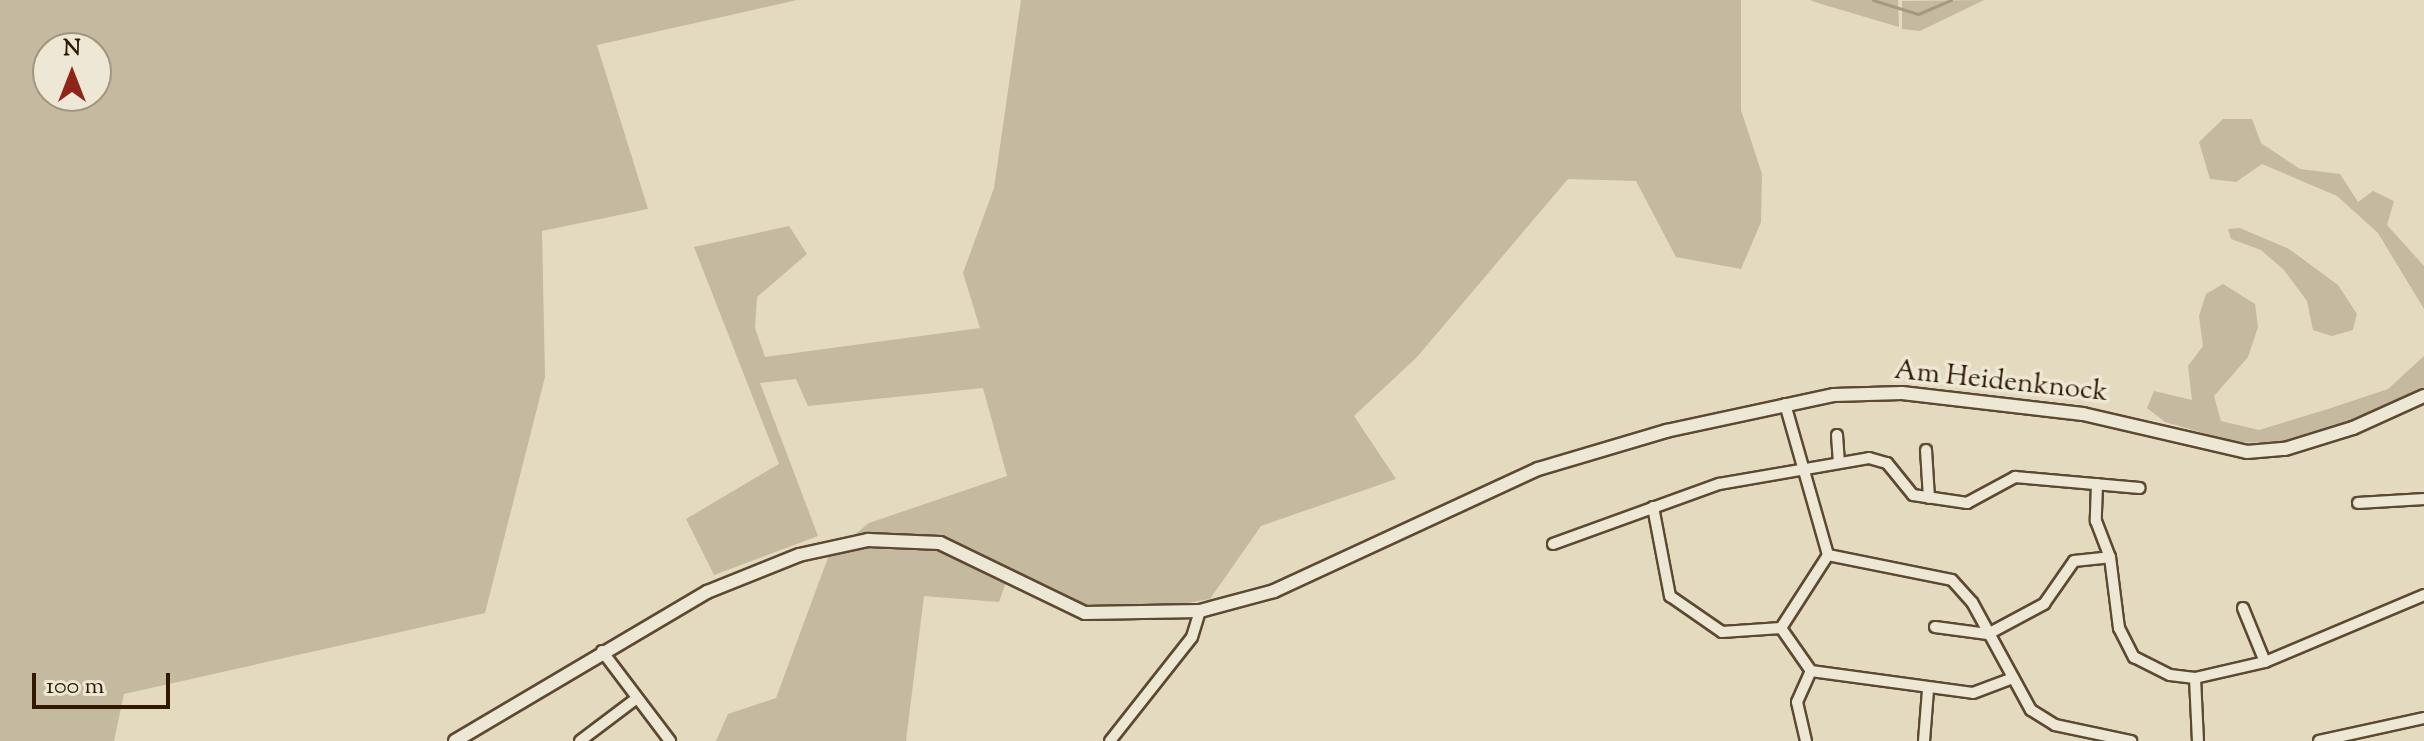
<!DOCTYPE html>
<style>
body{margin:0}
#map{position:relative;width:2424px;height:741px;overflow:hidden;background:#e4dac0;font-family:"Sorts Mill Goudy",serif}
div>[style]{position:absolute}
.green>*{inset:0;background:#c5b99f}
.stream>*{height:3px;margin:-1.5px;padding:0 1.5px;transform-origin:1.5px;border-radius:1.5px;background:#a7987f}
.roads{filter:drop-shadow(2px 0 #5d4930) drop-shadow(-2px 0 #5d4930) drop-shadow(0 2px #5d4930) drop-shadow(0 -2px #5d4930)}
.minor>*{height:10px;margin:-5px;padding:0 5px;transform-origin:5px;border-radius:5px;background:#ede7d6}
.tertiary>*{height:12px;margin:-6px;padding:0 6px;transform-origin:6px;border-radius:6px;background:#ede7d6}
span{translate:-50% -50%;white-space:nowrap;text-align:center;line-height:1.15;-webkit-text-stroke:7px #ede7d6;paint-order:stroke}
.street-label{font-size:28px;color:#301900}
.north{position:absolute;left:32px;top:32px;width:80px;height:80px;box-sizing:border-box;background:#ede7d6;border:2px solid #a19580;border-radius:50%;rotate:0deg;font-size:22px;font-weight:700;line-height:32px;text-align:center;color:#301900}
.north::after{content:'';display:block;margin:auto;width:28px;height:36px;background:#8f2418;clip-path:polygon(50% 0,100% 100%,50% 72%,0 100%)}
.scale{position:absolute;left:32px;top:673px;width:138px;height:36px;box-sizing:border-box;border:4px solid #301900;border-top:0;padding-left:10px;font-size:24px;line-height:28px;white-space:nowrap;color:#301900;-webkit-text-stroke:6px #ede7d6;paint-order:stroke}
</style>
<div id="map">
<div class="green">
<div style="clip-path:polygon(evenodd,0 0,797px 0,597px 45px,648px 209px,542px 231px,545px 377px,485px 613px,124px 694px,114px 741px,0 741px,0 0,48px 48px,96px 48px,96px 96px,48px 96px,48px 48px)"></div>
<div style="clip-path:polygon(1021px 0,1741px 0,1741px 110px,1762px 174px,1761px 222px,1741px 269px,1676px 257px,1636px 181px,1568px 179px,1417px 357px,1354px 416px,1396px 479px,1261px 526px,1210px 599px,1142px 611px,1088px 609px,1009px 574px,999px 602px,924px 596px,906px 741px,716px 741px,728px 714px,776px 698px,829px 555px,869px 523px,1007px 476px,983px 388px,808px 406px,796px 379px,760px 383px,818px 536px,714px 575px,686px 519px,779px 464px,694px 247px,789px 226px,807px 254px,757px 297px,755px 328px,765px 357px,980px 328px,963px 273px,994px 188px)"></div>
<div style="clip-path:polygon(1810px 0,1898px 0,1899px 27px,1818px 3px)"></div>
<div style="clip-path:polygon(1984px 0,1920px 31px,1902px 29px,1902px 1px)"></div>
<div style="clip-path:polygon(2223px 119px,2252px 119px,2261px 143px,2300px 169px,2340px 174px,2358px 202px,2373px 191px,2394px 201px,2387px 225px,2424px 266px,2424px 309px,2378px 233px,2337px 196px,2262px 164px,2236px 182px,2210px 179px,2199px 142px)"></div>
<div style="clip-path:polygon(2240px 228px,2289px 249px,2338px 285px,2357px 314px,2353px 330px,2332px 336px,2313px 330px,2307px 301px,2284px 270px,2261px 250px,2231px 239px,2228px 229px)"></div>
<div style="clip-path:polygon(2223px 284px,2255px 304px,2258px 327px,2248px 357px,2214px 396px,2221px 421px,2259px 430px,2328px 409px,2388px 389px,2424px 356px,2424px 396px,2286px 443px,2235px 442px,2165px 422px,2147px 408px,2154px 391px,2192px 400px,2188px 366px,2203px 346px,2199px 316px,2206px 294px)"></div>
</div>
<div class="stream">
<div style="left:1873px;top:0;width:47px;rotate:17.3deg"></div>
<div style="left:1918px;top:14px;width:36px;rotate:-23deg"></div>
</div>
<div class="roads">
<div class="minor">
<div style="left:1785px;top:404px;width:157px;rotate:74.1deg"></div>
<div style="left:1828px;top:555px;width:126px;rotate:11.4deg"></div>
<div style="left:1952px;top:580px;width:30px;rotate:48deg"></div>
<div style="left:1972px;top:602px;width:123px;rotate:61.4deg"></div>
<div style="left:2031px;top:710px;width:28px;rotate:32deg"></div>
<div style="left:2055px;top:725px;width:78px;rotate:11.9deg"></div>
<div style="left:1837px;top:435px;width:27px;rotate:86deg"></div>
<div style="left:1926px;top:450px;width:48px;rotate:86.4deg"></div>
<div style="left:2097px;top:484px;width:37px;rotate:92deg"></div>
<div style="left:2096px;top:521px;width:39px;rotate:69deg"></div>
<div style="left:2110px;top:557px;width:72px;rotate:82.8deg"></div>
<div style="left:2119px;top:628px;width:33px;rotate:63deg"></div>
<div style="left:2134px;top:657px;width:40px;rotate:26.6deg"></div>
<div style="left:2170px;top:675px;width:25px;rotate:7deg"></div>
<div style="left:2195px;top:678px;width:72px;rotate:-12.9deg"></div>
<div style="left:2265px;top:662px;width:173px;rotate:-22.8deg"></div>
<div style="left:2358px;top:503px;width:66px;rotate:-3.5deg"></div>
<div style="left:1653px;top:507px;width:91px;rotate:79.2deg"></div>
<div style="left:1670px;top:596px;width:63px;rotate:34.7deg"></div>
<div style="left:1722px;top:632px;width:59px;rotate:-3.9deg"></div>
<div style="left:1553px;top:544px;width:177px;rotate:-19.9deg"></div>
<div style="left:1719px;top:484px;width:152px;rotate:-9.8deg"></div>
<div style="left:1869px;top:458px;width:19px;rotate:16deg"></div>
<div style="left:1887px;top:463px;width:41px;rotate:50.9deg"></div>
<div style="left:1913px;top:495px;width:55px;rotate:8.4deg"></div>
<div style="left:1967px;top:503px;width:55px;rotate:-28.4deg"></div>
<div style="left:2015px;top:477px;width:125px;rotate:5deg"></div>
<div style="left:2243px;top:608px;width:58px;rotate:67.8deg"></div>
<div style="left:1935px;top:627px;width:53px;rotate:7.5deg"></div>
<div style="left:1988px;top:634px;width:64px;rotate:-28.2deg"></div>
<div style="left:2044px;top:604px;width:52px;rotate:-55.1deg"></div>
<div style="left:2074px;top:561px;width:36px;rotate:-6deg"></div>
<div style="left:1781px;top:628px;width:87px;rotate:-57.2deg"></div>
<div style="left:1781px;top:628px;width:52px;rotate:55.1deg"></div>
<div style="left:602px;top:651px;width:113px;rotate:52.9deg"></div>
<div style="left:1811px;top:671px;width:163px;rotate:7.7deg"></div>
<div style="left:1973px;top:693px;width:43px;rotate:-20.6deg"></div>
<div style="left:2195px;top:678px;width:63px;rotate:87.3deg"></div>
<div style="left:580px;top:741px;width:66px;rotate:-37deg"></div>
<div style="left:1110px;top:741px;width:132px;rotate:-51.7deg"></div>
<div style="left:1192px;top:637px;width:27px;rotate:-73deg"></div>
<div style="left:1806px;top:741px;width:40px;rotate:-103deg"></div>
<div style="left:1797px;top:702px;width:34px;rotate:-66deg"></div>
<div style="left:1924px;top:741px;width:51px;rotate:-85.5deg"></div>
<div style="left:2319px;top:741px;width:107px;rotate:-12.4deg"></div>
</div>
<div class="tertiary">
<div style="left:455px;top:741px;width:293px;rotate:-30.6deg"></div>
<div style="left:707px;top:592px;width:99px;rotate:-21.9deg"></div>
<div style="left:799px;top:555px;width:71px;rotate:-12.3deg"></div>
<div style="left:868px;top:540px;width:72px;rotate:2.4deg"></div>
<div style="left:940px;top:543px;width:161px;rotate:25.8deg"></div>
<div style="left:1085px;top:613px;width:115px;rotate:-1deg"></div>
<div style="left:1200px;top:611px;width:77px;rotate:-15.1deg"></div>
<div style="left:1274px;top:591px;width:291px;rotate:-24.8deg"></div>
<div style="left:1538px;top:469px;width:134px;rotate:-16.5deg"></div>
<div style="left:1666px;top:431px;width:172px;rotate:-12.1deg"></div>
<div style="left:1834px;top:395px;width:68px;rotate:-1.7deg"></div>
<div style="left:1902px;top:393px;width:182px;rotate:6.6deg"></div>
<div style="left:2083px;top:414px;width:168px;rotate:13deg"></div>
<div style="left:2247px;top:452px;width:38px;rotate:-5deg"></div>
<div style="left:2285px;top:449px;width:71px;rotate:-17.2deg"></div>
<div style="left:2353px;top:428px;width:78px;rotate:-24.3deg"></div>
</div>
</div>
<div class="street-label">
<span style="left:2001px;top:382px;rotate:6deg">Am Heidenknock</span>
</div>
<div class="north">N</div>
<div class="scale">100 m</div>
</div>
